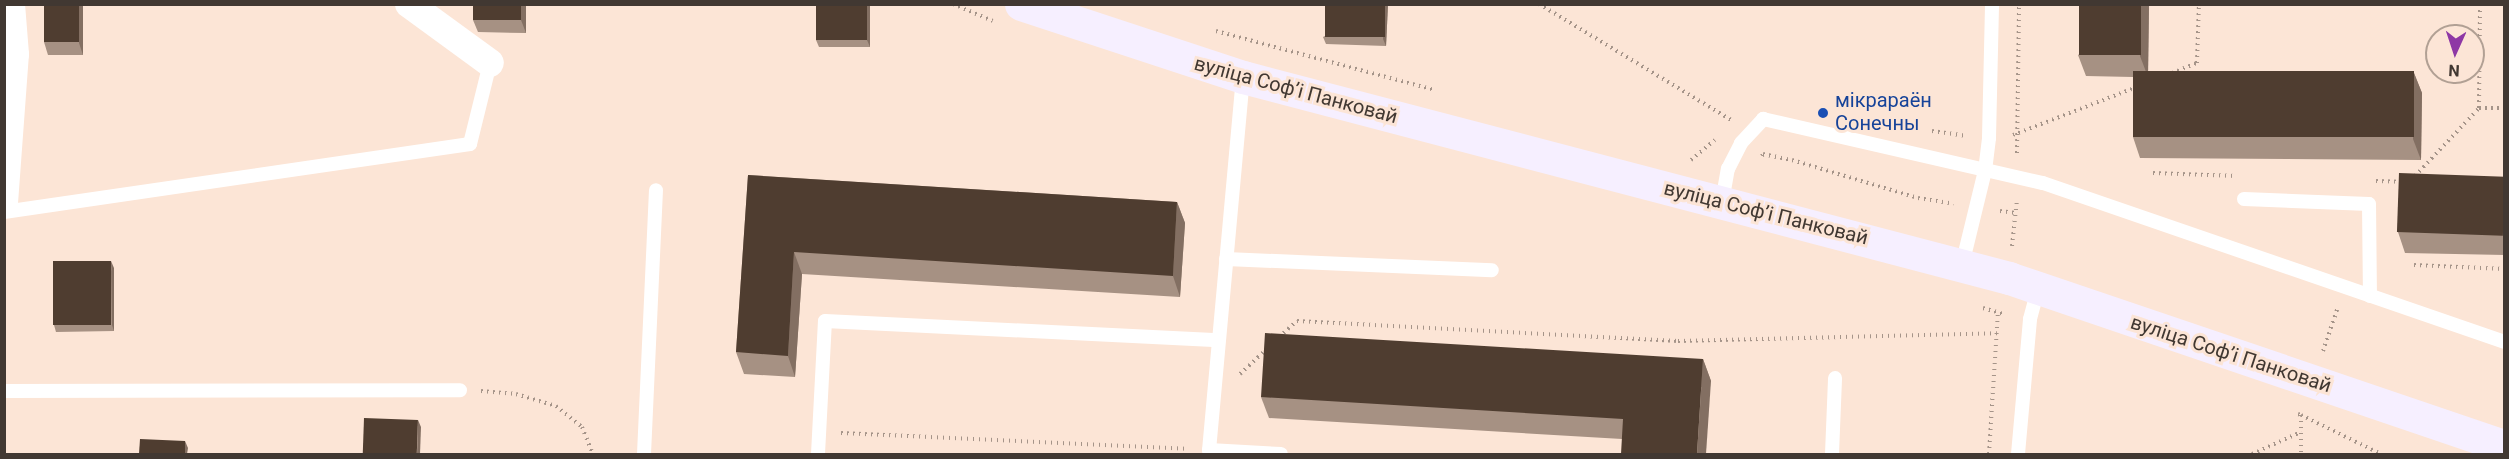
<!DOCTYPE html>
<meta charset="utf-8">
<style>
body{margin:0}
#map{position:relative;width:2509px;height:459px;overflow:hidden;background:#fce5d6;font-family:Roboto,sans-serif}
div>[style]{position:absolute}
.path>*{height:4px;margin-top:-2px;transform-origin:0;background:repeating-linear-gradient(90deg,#a59489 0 1.5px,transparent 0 6px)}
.service>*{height:14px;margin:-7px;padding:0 7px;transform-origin:7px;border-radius:7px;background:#fff}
.minor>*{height:28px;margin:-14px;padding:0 14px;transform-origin:14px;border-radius:14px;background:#fff}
.secondary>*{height:33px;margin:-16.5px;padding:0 16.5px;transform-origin:16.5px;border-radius:16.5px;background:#f6efff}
.wall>*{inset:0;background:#a69183}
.shaded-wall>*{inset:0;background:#836f62}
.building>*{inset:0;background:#4f3d30;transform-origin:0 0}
.dots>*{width:16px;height:16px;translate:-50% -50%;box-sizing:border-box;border:3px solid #fce5d6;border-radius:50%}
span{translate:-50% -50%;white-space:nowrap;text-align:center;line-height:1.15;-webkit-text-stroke:6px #fce5d6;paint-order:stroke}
.street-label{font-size:20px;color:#413832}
.transit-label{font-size:20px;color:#164399}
.left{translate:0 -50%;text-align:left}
.frame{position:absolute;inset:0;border:6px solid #413832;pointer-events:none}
.north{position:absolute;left:2425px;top:24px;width:60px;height:60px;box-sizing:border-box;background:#fce5d6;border:2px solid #b1a094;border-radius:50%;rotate:183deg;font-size:16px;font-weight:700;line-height:24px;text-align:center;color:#413832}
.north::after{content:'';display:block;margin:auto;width:21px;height:27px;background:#8e38a5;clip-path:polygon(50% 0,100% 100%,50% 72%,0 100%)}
</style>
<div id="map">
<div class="path">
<div style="left:953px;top:4px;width:43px;rotate:23deg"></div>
<div style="left:1539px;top:4px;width:224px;rotate:31.1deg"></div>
<div style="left:1216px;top:31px;width:227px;rotate:15.1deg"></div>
<div style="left:2172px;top:73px;width:27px;rotate:-22deg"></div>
<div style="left:2197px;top:63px;width:59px;rotate:-88.1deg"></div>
<div style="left:2479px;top:108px;width:104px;rotate:-89.4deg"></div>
<div style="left:1932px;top:131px;width:34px;rotate:8deg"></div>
<div style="left:2013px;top:135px;width:133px;rotate:-21.2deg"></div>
<div style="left:2017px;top:153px;width:149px;rotate:-89.2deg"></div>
<div style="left:1762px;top:156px;width:2px;rotate:-63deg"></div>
<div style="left:1763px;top:154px;width:30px;rotate:12deg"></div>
<div style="left:1792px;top:160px;width:132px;rotate:16.8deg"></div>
<div style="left:1918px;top:198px;width:36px;rotate:9deg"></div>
<div style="left:1691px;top:160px;width:31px;rotate:-40deg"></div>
<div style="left:2153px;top:173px;width:83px;rotate:2.1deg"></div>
<div style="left:2415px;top:176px;width:93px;rotate:-46.7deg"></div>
<div style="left:2479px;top:108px;width:25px"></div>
<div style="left:2376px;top:181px;width:25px;rotate:2deg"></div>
<div style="left:2000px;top:211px;width:16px;rotate:7deg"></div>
<div style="left:2012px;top:246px;width:46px;rotate:-83.8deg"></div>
<div style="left:2414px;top:265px;width:90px;rotate:2.5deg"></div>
<div style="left:1983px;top:308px;width:22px;rotate:16deg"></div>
<div style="left:1279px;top:337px;width:24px;rotate:-42deg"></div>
<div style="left:1297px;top:321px;width:382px;rotate:3deg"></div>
<div style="left:1678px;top:341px;width:319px;rotate:-1.4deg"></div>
<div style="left:2323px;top:351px;width:46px;rotate:-71.2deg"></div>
<div style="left:1240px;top:374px;width:37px;rotate:-43deg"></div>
<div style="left:481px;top:391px;width:35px;rotate:5deg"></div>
<div style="left:516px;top:394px;width:42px;rotate:16.7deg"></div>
<div style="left:556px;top:406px;width:33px;rotate:39deg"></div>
<div style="left:582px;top:427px;width:29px;rotate:68deg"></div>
<div style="left:2298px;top:414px;width:3px;rotate:18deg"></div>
<div style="left:2301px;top:415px;width:39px;rotate:90deg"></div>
<div style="left:2301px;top:415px;width:89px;rotate:26deg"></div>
<div style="left:841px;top:433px;width:346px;rotate:2.6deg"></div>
<div style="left:1989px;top:454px;width:142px;rotate:-86.4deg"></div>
<div style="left:2252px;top:454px;width:54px;rotate:-24.2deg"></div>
</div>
<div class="service">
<div style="left:1243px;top:77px;width:375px;rotate:95.2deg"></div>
<div style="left:1209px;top:450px;width:72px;rotate:3.2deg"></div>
<div style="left:2244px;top:199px;width:125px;rotate:2.3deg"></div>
<div style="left:2369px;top:204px;width:92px;rotate:89.4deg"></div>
<div style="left:1722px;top:202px;width:34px;rotate:-80deg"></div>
<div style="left:1728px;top:169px;width:29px;rotate:-63deg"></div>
<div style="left:1741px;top:143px;width:33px;rotate:-47deg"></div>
<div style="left:1763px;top:119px;width:287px;rotate:12.9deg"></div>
<div style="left:2043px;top:183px;width:488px;rotate:19deg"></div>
<div style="left:4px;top:212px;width:471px;rotate:-8.3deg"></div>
<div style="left:470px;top:144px;width:83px;rotate:-76.1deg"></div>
<div style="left:1226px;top:259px;width:266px;rotate:2.4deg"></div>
<div style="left:1962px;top:265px;width:97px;rotate:-76.3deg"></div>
<div style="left:1985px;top:171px;width:33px;rotate:-83deg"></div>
<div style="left:1989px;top:138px;width:134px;rotate:-88.7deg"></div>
<div style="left:4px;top:391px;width:456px;rotate:-0.1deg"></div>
<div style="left:644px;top:454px;width:264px;rotate:-87.4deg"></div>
<div style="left:818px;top:454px;width:133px;rotate:-87deg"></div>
<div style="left:825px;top:321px;width:394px;rotate:2.8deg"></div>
<div style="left:1832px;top:454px;width:76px;rotate:-87.7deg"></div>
<div style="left:2018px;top:454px;width:136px;rotate:-84.9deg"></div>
<div style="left:2030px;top:319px;width:31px;rotate:-75deg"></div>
</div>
<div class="minor">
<div style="left:409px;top:4px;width:100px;rotate:36.1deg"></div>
<div style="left:4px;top:203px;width:149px;rotate:-85.8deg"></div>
<div style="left:15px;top:54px;width:50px;rotate:-94.6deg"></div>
</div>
<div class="secondary">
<div style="left:1021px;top:4px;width:234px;rotate:18.2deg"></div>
<div style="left:1243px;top:77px;width:792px;rotate:14.7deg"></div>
<div style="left:2009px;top:278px;width:523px;rotate:18.75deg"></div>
</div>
<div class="wall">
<div style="clip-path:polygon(473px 4px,526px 4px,526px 33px,478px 32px,473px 20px)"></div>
<div style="clip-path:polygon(816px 4px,870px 4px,870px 47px,819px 47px,816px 40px)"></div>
<div style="clip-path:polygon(1388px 4px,1386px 46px,1326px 44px,1323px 37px)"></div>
<div style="clip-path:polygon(2149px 4px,2148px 72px,2414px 73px,2422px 93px,2421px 160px,2140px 158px,2133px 137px,2133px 77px,2086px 76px,2078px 55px)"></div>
<div style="clip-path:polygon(83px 6px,83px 55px,48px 55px,44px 42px)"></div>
<div style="clip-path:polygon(748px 175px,1177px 202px,1185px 223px,1180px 297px,802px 274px,795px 377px,744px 374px,736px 352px)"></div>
<div style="clip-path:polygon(2505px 176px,2505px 255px,2405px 253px,2398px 232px)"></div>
<div style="clip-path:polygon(114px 268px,114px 331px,56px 332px,54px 325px)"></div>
<div style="clip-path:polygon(1703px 359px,1711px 381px,1622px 439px,1269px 418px,1261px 397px)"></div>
</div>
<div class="shaded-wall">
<div style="clip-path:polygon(79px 4px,83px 4px,83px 55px,79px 43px)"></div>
<div style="clip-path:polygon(521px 4px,526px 4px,526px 33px,521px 20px)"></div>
<div style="clip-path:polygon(867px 4px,870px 4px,870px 47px,867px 40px)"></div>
<div style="clip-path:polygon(1385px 4px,1388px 4px,1386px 46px,1383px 39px)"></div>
<div style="clip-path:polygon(2141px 4px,2149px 4px,2148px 77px,2140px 56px)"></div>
<div style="clip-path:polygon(2414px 73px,2422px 93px,2421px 160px,2413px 139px)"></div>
<div style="clip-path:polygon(1177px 202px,1185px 223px,1180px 297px,1173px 276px)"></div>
<div style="clip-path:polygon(794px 252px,802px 274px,795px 377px,788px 356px)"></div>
<div style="clip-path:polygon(111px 261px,114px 268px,114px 331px,112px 325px)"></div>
<div style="clip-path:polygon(1703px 359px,1711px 381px,1706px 454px,1697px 454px)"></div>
<div style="clip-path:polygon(418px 420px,421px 427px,420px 454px,417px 454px)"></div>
<div style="clip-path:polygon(185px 441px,188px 448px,187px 454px,185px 454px)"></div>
</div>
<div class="building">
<div style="left:44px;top:4px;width:35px;height:38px"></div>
<div style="left:473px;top:4px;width:48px;height:16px"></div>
<div style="left:816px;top:4px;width:51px;height:36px"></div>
<div style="left:1325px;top:4px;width:60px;height:33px"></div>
<div style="left:2079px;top:4px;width:62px;height:51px"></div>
<div style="left:2133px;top:71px;width:281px;height:66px"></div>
<div style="left:2399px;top:173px;width:106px;height:59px;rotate:2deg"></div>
<div style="clip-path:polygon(748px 175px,1177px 202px,1173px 276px,794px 252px,788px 356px,736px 352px)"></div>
<div style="left:53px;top:261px;width:58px;height:64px"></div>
<div style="clip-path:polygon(1265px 333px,1703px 359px,1697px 454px,1621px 454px,1623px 419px,1261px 397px)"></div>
<div style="left:364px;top:418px;width:54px;height:36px;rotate:2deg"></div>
<div style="clip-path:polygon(140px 439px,185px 441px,185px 454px,139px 454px)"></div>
</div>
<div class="dots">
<div style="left:1823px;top:113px;background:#1a4fb4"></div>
</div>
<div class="street-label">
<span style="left:1296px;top:90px;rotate:15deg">вуліца Софʼі Панковай</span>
<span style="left:1766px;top:213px;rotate:14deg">вуліца Софʼі Панковай</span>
<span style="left:2231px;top:354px;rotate:18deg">вуліца Софʼі Панковай</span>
</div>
<div class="transit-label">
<span class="left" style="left:1835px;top:112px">мікрараён<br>Сонечны</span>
</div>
<div class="frame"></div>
<div class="north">N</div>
</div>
